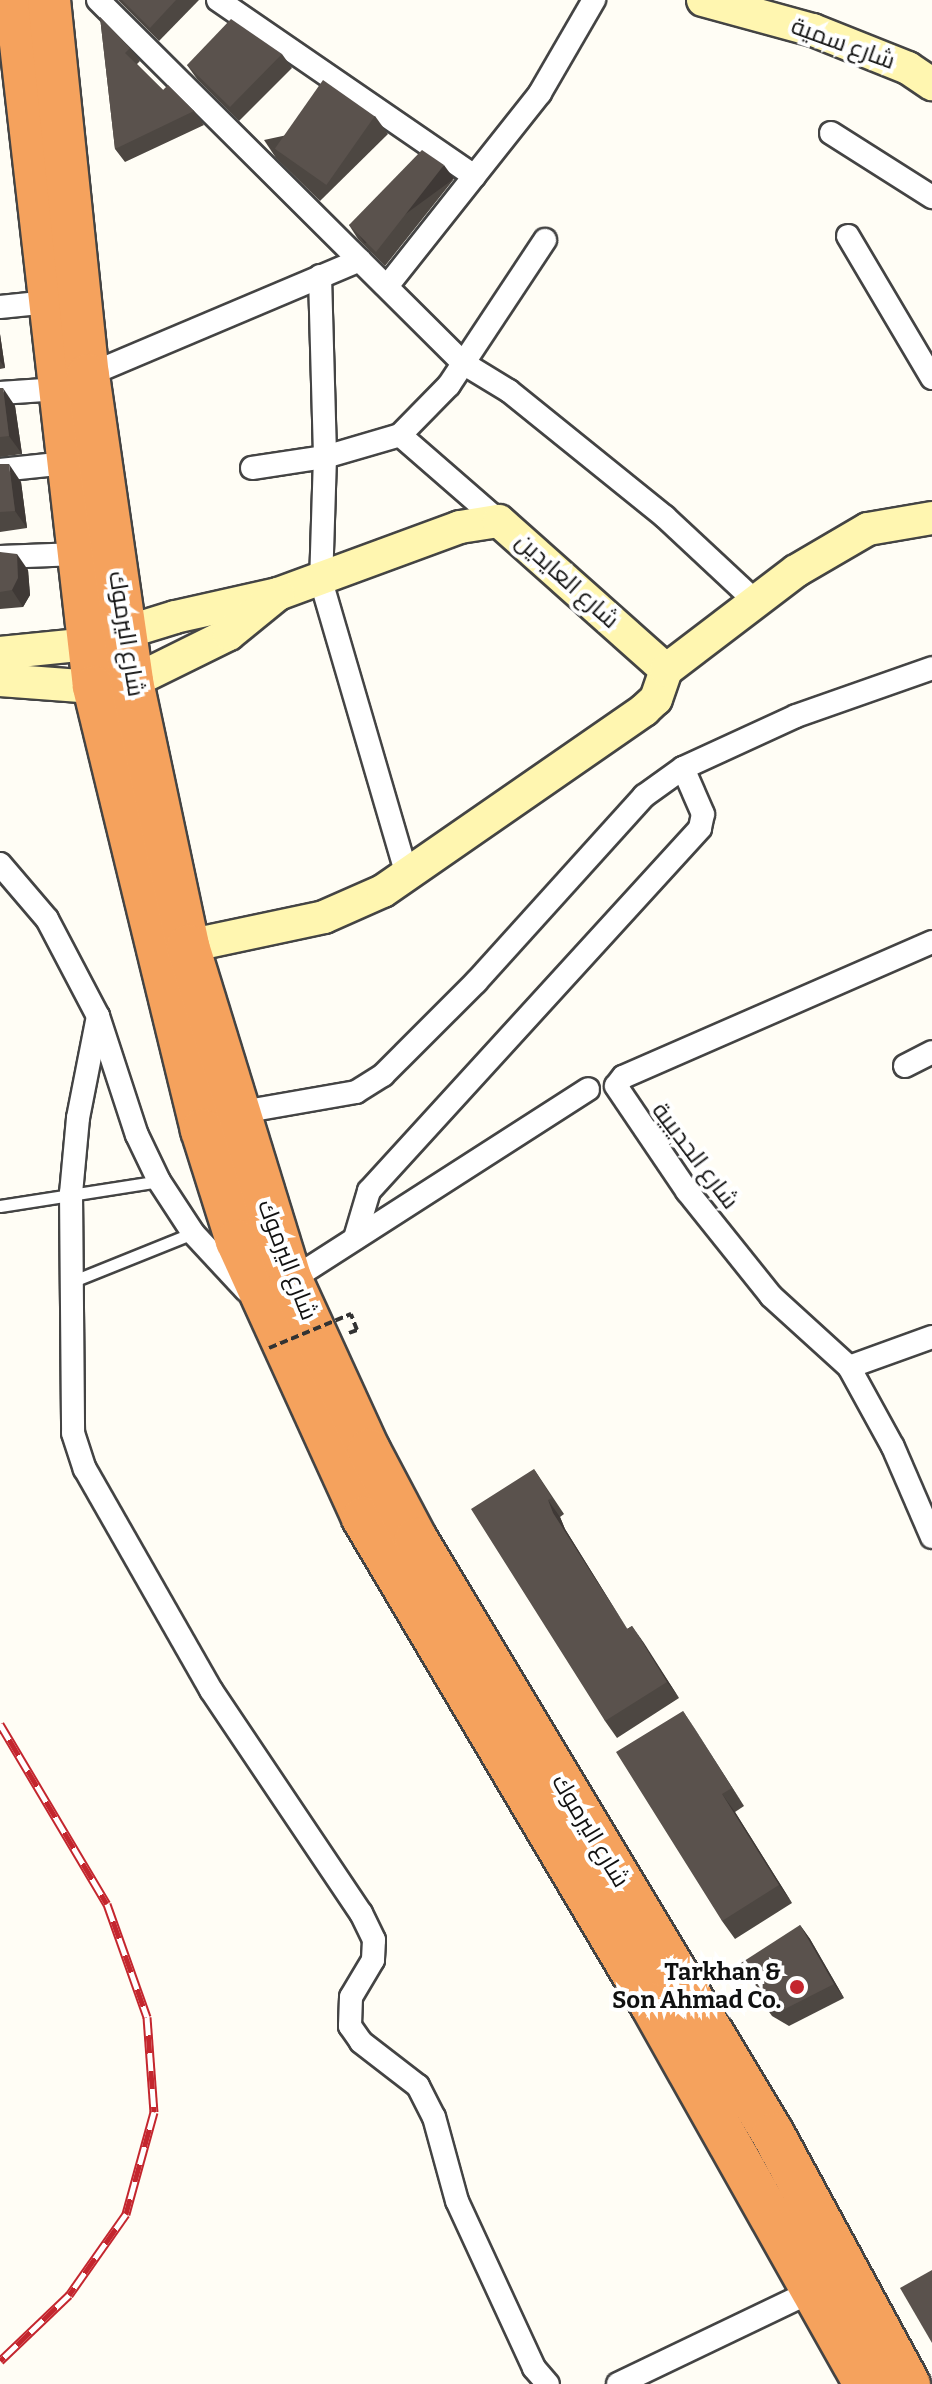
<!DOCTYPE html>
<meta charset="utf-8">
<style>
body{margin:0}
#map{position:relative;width:932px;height:2384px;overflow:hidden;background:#fffdf5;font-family:Bitter,Cairo,serif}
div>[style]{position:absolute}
.path>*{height:4px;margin-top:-2px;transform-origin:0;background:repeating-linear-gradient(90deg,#333 0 8px,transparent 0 12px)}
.roads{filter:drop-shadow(2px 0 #444) drop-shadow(-2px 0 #444) drop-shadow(0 2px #444) drop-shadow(0 -2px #444)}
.lane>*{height:11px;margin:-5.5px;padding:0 5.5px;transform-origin:5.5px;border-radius:5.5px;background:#fff}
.street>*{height:22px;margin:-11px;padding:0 11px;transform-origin:11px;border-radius:11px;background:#fff}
.secondary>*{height:32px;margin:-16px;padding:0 16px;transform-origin:16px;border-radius:16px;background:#fff6b0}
.highway>*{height:42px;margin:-21px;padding:0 21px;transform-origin:21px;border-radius:21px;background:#f5a25d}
.rail>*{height:9px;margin-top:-4.5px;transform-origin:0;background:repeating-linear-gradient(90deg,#fff 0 18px,#c4262e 0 36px);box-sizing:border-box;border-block:2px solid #c4262e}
.path-bridge>*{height:4px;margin-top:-2px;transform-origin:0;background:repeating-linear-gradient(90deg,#333 0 8px,transparent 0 12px)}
.wall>*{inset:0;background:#4d4742}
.shaded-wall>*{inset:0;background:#3f3936;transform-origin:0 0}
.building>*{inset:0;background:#5a524d;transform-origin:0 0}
.dots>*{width:22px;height:22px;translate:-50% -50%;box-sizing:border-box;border:4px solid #fff;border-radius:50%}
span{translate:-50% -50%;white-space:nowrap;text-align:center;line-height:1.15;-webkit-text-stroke:8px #fff;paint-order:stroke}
.street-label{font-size:24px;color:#111}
.poi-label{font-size:24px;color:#111;font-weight:700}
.right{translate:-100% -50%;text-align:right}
</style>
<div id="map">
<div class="path">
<div style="left:349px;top:1333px;width:9px;rotate:-21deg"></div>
<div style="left:357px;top:1330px;width:17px;rotate:-111deg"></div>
</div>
<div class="roads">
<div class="lane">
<div style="left:0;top:1206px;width:161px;rotate:-8.9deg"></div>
<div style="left:71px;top:1282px;width:131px;rotate:-21.9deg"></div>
</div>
<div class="street">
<div style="left:98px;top:0;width:515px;rotate:44.84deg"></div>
<div style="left:463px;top:363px;width:54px;rotate:31.3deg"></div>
<div style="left:509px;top:391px;width:201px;rotate:38.9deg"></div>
<div style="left:665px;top:517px;width:123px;rotate:43deg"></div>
<div style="left:218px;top:0;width:311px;rotate:34.5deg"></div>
<div style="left:831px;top:133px;width:120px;rotate:32.4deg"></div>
<div style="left:848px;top:236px;width:165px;rotate:59.4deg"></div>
<div style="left:320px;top:276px;width:181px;rotate:88.4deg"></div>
<div style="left:325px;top:457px;width:124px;rotate:91.8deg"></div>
<div style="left:321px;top:581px;width:306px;rotate:73.7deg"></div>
<div style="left:388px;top:285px;width:245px;rotate:-51.6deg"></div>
<div style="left:540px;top:93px;width:108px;rotate:-59.9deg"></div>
<div style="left:0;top:307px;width:49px;rotate:-5.8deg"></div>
<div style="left:88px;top:375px;width:295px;rotate:-22.9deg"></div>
<div style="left:0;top:393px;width:59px;rotate:-3.9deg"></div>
<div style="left:400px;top:435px;width:70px;rotate:-45.6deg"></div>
<div style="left:449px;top:385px;width:174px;rotate:-56.5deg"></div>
<div style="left:252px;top:468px;width:74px;rotate:-8.6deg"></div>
<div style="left:325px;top:457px;width:78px;rotate:-16.3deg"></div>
<div style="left:400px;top:435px;width:131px;rotate:41deg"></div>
<div style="left:0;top:470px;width:67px;rotate:-6deg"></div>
<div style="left:0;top:557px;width:78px;rotate:-2.2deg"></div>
<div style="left:0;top:864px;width:72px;rotate:49.5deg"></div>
<div style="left:47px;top:919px;width:110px;rotate:62.3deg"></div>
<div style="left:98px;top:1016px;width:125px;rotate:71.9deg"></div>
<div style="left:137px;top:1135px;width:51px;rotate:64.4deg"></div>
<div style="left:159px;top:1181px;width:62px;rotate:56.8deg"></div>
<div style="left:193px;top:1233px;width:78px;rotate:47.1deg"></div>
<div style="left:932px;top:942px;width:337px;rotate:156.4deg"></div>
<div style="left:623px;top:1077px;width:11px;rotate:128deg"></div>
<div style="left:616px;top:1086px;width:127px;rotate:55.9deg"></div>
<div style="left:687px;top:1191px;width:134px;rotate:51.3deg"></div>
<div style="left:771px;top:1296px;width:105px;rotate:42.3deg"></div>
<div style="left:849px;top:1367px;width:91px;rotate:61.2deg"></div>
<div style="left:893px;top:1447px;width:98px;rotate:66.6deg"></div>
<div style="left:98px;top:1016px;width:104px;rotate:101.1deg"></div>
<div style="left:78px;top:1118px;width:75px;rotate:95.3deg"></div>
<div style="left:71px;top:1193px;width:240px;rotate:89.5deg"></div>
<div style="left:73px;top:1433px;width:38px;rotate:72deg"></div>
<div style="left:85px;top:1469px;width:254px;rotate:60.3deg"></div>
<div style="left:211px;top:1690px;width:269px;rotate:56.1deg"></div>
<div style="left:361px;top:1913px;width:30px;rotate:64deg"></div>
<div style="left:374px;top:1940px;width:20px;rotate:93deg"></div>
<div style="left:373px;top:1960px;width:43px;rotate:120.7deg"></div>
<div style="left:351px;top:1997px;width:29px;rotate:92deg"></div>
<div style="left:350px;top:2026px;width:19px;rotate:55deg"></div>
<div style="left:361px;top:2042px;width:72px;rotate:37.7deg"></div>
<div style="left:418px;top:2086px;width:35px;rotate:63deg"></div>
<div style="left:434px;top:2117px;width:87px;rotate:74.7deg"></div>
<div style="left:457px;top:2201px;width:184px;rotate:65.2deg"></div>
<div style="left:534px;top:2368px;width:21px;rotate:49deg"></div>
<div style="left:905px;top:1066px;width:30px;rotate:-27deg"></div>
<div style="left:236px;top:1113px;width:122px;rotate:-9.9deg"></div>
<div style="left:356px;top:1092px;width:32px;rotate:-32deg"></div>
<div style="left:383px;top:1075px;width:132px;rotate:-45deg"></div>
<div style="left:476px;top:982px;width:251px;rotate:-47.9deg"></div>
<div style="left:644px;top:796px;width:48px;rotate:-35.7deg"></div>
<div style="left:683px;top:768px;width:124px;rotate:-24.7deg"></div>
<div style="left:796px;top:716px;width:144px;rotate:-19.4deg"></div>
<div style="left:355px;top:1238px;width:49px;rotate:-73.4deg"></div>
<div style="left:369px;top:1191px;width:491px;rotate:-47.6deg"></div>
<div style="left:700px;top:828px;width:14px;rotate:-78deg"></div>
<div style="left:703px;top:814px;width:50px;rotate:-113.5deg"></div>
<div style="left:291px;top:1280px;width:353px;rotate:-32.7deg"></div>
<div style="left:849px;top:1367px;width:88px;rotate:-19.9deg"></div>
<div style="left:618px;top:2384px;width:217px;rotate:-25.6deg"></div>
</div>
<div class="secondary">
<div style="left:703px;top:0;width:114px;rotate:15.3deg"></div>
<div style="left:813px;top:30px;width:102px;rotate:21.8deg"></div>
<div style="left:908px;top:68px;width:29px;rotate:34deg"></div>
<div style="left:0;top:653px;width:88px;rotate:-5.8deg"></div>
<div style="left:88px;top:644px;width:91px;rotate:-17.2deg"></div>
<div style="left:175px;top:617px;width:106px;rotate:-12.6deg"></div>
<div style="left:278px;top:594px;width:194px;rotate:-20.2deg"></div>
<div style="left:460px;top:527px;width:39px;rotate:-9deg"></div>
<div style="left:499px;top:521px;width:224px;rotate:41.7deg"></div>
<div style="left:0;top:680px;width:94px;rotate:4.3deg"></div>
<div style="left:94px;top:687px;width:38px;rotate:-7deg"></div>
<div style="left:132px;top:682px;width:108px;rotate:-26.3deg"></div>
<div style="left:229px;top:634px;width:63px;rotate:-39.2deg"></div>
<div style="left:188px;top:946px;width:139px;rotate:-12deg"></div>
<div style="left:324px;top:917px;width:64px;rotate:-23.8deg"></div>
<div style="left:383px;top:891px;width:318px;rotate:-34.7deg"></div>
<div style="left:644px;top:710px;width:16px;rotate:-43deg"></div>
<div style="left:656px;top:699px;width:31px;rotate:-71deg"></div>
<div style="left:666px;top:670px;width:163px;rotate:-37.3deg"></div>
<div style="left:796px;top:571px;width:83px;rotate:-30.3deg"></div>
<div style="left:868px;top:529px;width:65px;rotate:-9.8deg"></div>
</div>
<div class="highway">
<div style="left:16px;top:0;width:691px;rotate:83.52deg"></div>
<div style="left:94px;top:687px;width:456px;rotate:76.3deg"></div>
<div style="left:202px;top:1130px;width:116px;rotate:72.5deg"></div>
<div style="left:237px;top:1241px;width:304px;rotate:65.5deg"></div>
<div style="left:363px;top:1518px;width:565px;rotate:59.35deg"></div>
<div style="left:651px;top:2004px;width:436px;rotate:60.6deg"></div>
<div style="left:49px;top:0;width:377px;rotate:84.1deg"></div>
<div style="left:88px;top:375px;width:310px;rotate:81.8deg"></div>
<div style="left:132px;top:682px;width:270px;rotate:78deg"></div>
<div style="left:188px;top:946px;width:350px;rotate:72.9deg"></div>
<div style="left:291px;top:1280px;width:187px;rotate:65.4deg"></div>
<div style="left:369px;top:1450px;width:101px;rotate:62.2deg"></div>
<div style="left:416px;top:1539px;width:694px;rotate:59.04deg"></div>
<div style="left:773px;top:2134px;width:285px;rotate:61.5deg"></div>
</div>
</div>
<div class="rail">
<div style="left:0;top:1724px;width:209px;rotate:59.3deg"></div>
<div style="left:107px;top:1904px;width:120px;rotate:70.5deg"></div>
<div style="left:147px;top:2017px;width:95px;rotate:85.8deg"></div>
<div style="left:154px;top:2112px;width:106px;rotate:105.4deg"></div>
<div style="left:126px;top:2214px;width:99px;rotate:125.1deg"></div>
<div style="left:69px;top:2295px;width:95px;rotate:136.3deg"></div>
</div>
<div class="path-bridge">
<div style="left:269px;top:1348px;width:89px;rotate:-22.5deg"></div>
</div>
<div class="wall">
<div style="clip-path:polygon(118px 0,199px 0,159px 41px)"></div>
<div style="clip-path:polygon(100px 17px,130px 48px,140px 61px,137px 64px,163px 90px,194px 111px,204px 125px,125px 162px,115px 149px)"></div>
<div style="clip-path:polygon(282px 54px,292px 68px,239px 121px,197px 79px,187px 65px)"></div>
<div style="clip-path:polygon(375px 116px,388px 134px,320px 201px,276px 158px,264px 140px)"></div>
<div style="clip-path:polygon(454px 179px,385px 266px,358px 239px,349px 225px)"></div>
<div style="clip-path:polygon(0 334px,5px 368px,0 369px)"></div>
<div style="clip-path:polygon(0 388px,15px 406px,22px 454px,0 457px)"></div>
<div style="clip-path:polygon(0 464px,21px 482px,27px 528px,0 532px)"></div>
<div style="clip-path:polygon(0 552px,28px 570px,30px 595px,23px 607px,0 609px)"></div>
<div style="clip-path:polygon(534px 1469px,564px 1514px,560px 1517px,565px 1529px,627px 1629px,632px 1626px,679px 1698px,617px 1738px,605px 1721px)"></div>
<div style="clip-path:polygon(683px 1711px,744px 1806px,735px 1812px,792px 1903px,735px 1939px,722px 1921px)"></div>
<div style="clip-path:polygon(800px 1925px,810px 1939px,844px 1998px,789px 2026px,772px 2016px,762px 2002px)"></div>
</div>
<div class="shaded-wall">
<div style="left:444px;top:165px;width:17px;height:110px;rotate:54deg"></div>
<div style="clip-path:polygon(0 334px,5px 368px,0 361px)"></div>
<div style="clip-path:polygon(3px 388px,15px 406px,22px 454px,9px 436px)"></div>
<div style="clip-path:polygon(9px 464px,21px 482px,27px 528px,15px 511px)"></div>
<div style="clip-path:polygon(17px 554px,28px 570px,30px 595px,23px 607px,12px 590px)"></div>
<div style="clip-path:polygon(548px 1500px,560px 1517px,565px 1529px,638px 1646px,553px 1513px)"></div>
<div style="clip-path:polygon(632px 1626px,644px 1643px,679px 1698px,667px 1682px)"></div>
<div style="clip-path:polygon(683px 1711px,695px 1729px,744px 1806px,732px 1788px)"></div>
<div style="clip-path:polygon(722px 1794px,735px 1812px,792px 1903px,779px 1885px)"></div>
<div style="clip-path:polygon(800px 1925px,810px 1939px,844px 1998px,834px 1984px)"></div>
</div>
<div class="building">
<div style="clip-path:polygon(122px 0,176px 0,150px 28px)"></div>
<div style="clip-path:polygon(100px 17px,130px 48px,125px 53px,163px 90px,168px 85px,194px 111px,115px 149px)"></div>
<div style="clip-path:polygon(231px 19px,282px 54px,230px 107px,187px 65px)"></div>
<div style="left:323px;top:80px;width:63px;height:84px;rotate:35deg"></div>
<div style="clip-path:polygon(422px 150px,444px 165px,376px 252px,349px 225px)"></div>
<div style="clip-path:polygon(0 388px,3px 388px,9px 436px,0 437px)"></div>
<div style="clip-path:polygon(0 464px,9px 464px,15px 511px,0 512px)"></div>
<div style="clip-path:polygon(0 552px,17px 554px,18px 578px,12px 590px,0 592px)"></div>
<div style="clip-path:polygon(534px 1469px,552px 1498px,548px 1500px,553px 1513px,627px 1629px,632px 1626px,667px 1682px,605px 1721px,471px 1509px)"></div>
<div style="clip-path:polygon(683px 1711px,732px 1788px,722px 1794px,779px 1885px,722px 1921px,616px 1752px)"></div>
<div style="clip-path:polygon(800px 1925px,834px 1984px,779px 2012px,762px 2002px,741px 1963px)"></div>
<div style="clip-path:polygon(932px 2270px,932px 2343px,900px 2288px)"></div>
</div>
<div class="dots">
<div style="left:797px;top:1987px;background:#c4262e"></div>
</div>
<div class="street-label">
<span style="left:843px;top:44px;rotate:20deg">شارع سمية</span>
<span style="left:567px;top:581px;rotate:42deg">شارع العايدين</span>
<span style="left:126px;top:634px;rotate:81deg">شارع اليرموك</span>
<span style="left:695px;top:1156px;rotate:53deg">شارع الحديبية</span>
<span style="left:287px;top:1260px;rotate:69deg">شارع اليرموك</span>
<span style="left:590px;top:1831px;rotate:59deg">شارع اليرموك</span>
</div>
<div class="poi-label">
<span class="right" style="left:781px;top:1987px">Tarkhan &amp;<br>Son Ahmad Co.</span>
</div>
</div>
